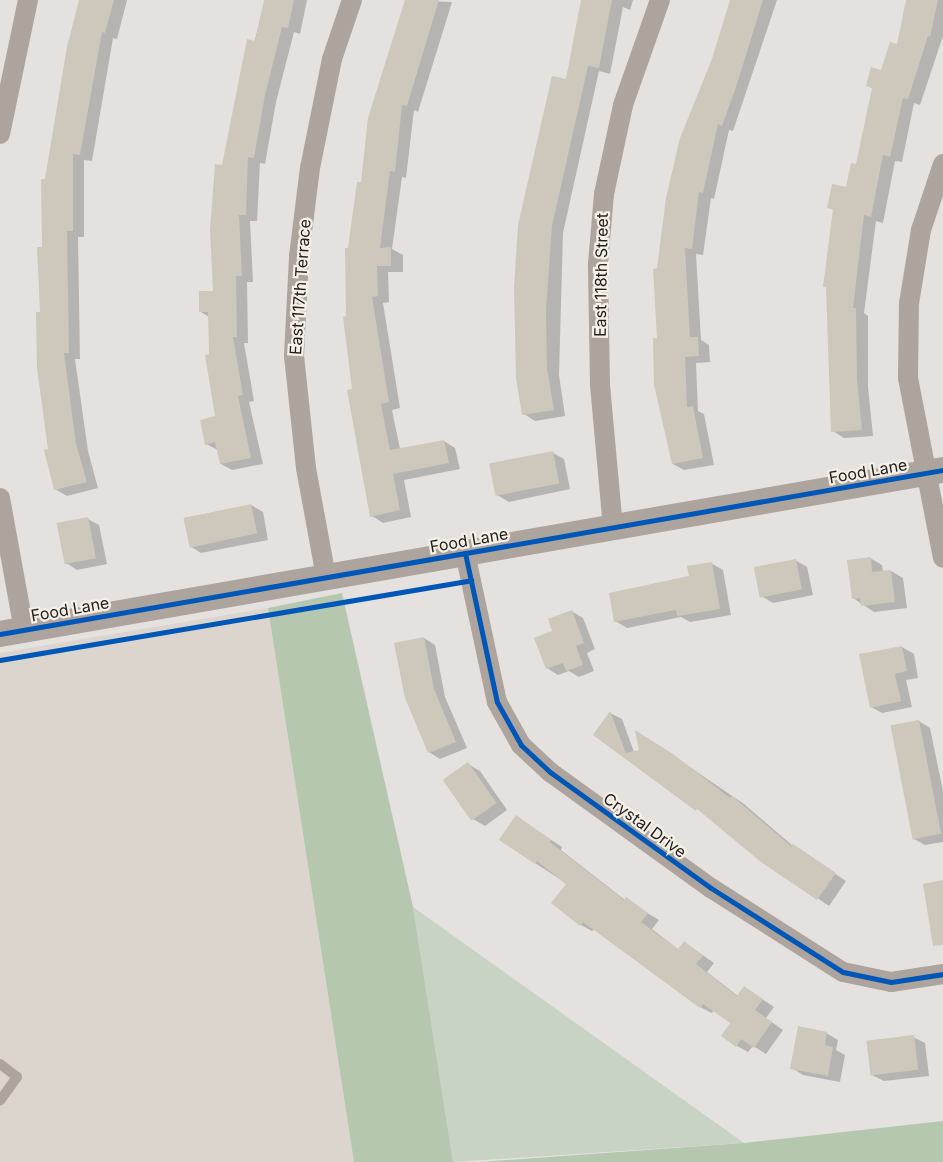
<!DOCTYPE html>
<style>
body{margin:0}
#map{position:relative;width:943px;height:1162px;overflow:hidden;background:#e4e1de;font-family:Inter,sans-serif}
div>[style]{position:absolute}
.built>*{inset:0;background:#dcd5cd}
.green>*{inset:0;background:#c8d3c4}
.forest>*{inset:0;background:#b6c7b0}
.shadow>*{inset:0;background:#0003}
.building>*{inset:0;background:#cdc7bc;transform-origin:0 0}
.service>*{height:10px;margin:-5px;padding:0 5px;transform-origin:5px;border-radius:5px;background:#aea49e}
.minor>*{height:20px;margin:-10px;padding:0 10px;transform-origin:10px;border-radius:10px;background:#aea49e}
.tertiary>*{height:26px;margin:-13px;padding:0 13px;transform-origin:13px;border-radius:13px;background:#aea49e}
.cycleway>*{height:5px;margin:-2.5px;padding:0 2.5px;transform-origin:2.5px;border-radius:2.5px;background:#0057b8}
span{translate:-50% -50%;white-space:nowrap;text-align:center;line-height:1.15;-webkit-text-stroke:4.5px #f5efe7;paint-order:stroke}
.street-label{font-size:16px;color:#23211e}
</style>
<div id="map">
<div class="built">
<div style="clip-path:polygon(268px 608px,354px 1162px,0 1162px,0 653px)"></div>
</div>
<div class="green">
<div style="clip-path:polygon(413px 907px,744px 1143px,453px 1162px)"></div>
</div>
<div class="forest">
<div style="clip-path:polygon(342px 593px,413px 907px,453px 1162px,354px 1162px,268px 608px)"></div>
<div style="clip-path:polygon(943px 1121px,943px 1162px,480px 1162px,744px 1143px)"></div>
</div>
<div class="shadow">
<div style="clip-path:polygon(80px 0,127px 0,117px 39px,113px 38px,92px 161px,84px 160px,84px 237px,78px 237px,80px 359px,75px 359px,88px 451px,98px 488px,67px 496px,55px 489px,49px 450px,41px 313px,46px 180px)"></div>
<div style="clip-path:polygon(265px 0,307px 0,300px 34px,294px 32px,276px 102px,265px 164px,260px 163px,257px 221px,250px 221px,253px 282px,247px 282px,248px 343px,244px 343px,254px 401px,249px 402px,263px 464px,232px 470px,221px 464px,218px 450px,206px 444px,217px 417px,209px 317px,201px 312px,214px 292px,223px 166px)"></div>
<div style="clip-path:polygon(406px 0,452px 2px,418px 112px,414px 110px,406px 178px,402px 177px,392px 249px,403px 255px,403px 272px,388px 272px,389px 302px,383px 303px,400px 408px,392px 410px,400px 449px,444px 441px,455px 448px,460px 469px,404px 480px,411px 517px,383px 523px,372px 516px,354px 390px,348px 317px,349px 250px)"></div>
<div style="clip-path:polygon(588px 0,633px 0,630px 10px,623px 7px,610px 74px,599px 71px,563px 233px,559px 375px,565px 416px,535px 421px,524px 414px,567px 80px)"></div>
<div style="clip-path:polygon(735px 0,777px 0,733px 131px,729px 130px,714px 199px,711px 198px,703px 255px,696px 254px,701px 340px,709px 345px,710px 362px,696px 363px,698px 411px,704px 414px,714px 465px,684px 470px,673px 464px,659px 339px,658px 270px)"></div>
<div style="clip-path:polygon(908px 0,943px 0,943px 36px,920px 105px,914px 103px,902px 162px,895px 161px,883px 223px,876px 221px,864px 313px,868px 316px,868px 387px,873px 436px,844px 438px,833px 431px,828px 288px,824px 286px,834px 210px,828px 207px,847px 189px,857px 165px,873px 89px,867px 85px,882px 72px,898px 46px)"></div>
<div style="clip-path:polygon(553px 453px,564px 459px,570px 489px,509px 502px,497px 495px)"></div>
<div style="clip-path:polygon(251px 505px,263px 512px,268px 540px,201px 553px,190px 546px,184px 518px)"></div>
<div style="clip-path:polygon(88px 519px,99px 525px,107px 564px,77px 570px,66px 563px)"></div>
<div style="clip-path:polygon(870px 558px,882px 565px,883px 572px,891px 571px,903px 578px,907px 608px,874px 612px,853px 598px)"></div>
<div style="clip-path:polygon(795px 560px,807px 567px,813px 595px,773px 603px,761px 596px)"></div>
<div style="clip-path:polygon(711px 563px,723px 570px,731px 615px,690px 622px,681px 617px,627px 628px,615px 621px)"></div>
<div style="clip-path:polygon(571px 611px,583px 618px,595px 649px,587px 653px,594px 671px,579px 677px,569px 671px,558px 675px,547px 668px,554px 632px)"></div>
<div style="clip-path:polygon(424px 638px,435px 645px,445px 697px,467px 748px,440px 759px,429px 752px)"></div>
<div style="clip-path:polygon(902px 647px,914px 654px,918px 678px,906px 680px,912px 707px,882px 713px,871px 707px)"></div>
<div style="clip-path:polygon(610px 713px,622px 719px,634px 752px,640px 751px,647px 738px,744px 804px,793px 846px,846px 881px,829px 906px,762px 861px,709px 817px,595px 735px)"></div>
<div style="clip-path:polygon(919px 721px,930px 728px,943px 791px,943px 842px,925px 845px,914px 839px)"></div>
<div style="clip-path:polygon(468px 764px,480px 771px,507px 810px,485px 826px,473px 819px)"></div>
<div style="clip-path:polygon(527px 824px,562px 847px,561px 850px,625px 900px,659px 920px,652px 929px,679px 950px,684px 942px,714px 963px,707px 972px,738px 996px,744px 987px,774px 1007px,766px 1018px,783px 1030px,766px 1054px,753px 1046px,748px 1052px,737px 1046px,732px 1023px,714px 1010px,712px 1013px,700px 1007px,595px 929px,592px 931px,581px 925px,567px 884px,535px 863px)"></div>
<div style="clip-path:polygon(826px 1033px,838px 1040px,836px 1050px,845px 1055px,840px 1082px,803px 1075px,792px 1068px)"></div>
<div style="clip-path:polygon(913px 1037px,925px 1043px,929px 1076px,884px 1081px,872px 1075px)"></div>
</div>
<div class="building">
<div style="clip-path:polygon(79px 0,114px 0,105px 33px,102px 32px,80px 155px,73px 154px,73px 231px,67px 231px,69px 353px,64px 353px,76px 444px,87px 482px,54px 490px,44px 450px,48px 449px,37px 368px,36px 312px,40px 312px,37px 247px,42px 247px,41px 179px,45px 179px,67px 47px)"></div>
<div style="clip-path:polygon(264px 0,294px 0,288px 28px,282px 27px,265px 95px,254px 158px,248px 157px,246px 215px,239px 215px,242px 276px,236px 276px,237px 337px,233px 337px,243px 395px,238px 396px,251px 458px,220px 464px,215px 442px,205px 445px,200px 420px,215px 416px,205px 355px,209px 354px,208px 312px,199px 312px,199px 291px,213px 291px,210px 230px,215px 164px,222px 165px,247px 39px,255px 41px)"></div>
<div style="clip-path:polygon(405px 0,439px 0,407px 106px,402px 105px,395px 172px,390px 171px,380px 248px,391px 247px,391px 266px,377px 266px,378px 296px,372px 297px,389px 402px,381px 404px,390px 450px,444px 440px,449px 463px,393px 474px,400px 510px,370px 517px,347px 390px,352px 389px,343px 317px,346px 316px,345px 248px,348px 248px,357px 182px,361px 182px,368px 118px)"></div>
<div style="clip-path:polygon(581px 0,612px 0,599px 68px,588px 66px,552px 226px,546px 310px,547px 368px,554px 410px,522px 415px,516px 378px,514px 288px,518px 225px,552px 76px,566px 79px)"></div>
<div style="clip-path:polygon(730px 0,763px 0,737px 84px,722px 126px,718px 124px,703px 193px,699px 192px,692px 249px,685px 248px,690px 337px,698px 337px,699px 356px,685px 357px,687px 407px,693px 406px,703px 458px,672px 464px,654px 385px,653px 338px,657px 338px,653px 269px,657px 268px,666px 198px,680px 138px,712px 59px)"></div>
<div style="clip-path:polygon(906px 0,938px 0,930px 37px,928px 36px,908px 99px,903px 98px,890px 157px,883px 155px,871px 217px,864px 215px,853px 308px,856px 308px,857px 379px,862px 430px,831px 432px,826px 287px,823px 287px,833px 209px,827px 208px,832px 184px,846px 187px,851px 163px,856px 164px,872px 88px,866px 86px,871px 67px,881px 70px,890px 42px,897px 44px)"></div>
<div style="left:553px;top:451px;width:33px;height:65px;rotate:79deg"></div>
<div style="left:251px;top:504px;width:30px;height:69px;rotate:78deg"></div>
<div style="left:88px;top:517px;width:42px;height:32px;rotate:79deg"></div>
<div style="clip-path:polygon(871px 557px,872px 572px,891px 570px,895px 602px,861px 606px,860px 598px,852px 599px,847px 560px)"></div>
<div style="left:796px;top:559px;width:31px;height:43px;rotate:79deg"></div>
<div style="clip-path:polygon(712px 562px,720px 609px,677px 616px,676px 610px,614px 622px,609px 593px,689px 576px,687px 566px)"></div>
<div style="clip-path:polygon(572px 610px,584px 643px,576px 646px,583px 665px,566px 671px,563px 663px,546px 669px,534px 638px,552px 631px,548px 619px)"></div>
<div style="clip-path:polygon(424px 637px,434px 689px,456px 742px,428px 753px,405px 698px,394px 643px)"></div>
<div style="clip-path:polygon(902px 646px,907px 671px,895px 674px,901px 701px,870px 708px,859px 654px)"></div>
<div style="clip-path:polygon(610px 711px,626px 753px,639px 750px,635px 730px,673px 754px,730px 798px,732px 796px,791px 846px,793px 844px,836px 873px,817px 900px,761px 862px,697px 809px,696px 811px,593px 735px)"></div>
<div style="left:919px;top:720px;width:116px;height:29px;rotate:79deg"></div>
<div style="left:468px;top:762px;width:50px;height:31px;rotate:55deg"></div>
<div style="clip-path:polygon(516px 815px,551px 840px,550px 842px,624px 900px,626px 897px,648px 913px,641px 922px,678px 949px,684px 941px,703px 956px,696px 964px,737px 996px,744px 986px,763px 999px,755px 1010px,772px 1022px,754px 1048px,741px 1039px,736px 1047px,721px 1036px,730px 1023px,703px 1004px,700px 1008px,583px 922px,580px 926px,551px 903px,566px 884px,537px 861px,535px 864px,499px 840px)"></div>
<div style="clip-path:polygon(943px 880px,943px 945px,933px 946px,923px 884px)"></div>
<div style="clip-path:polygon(798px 1026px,827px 1032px,825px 1045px,833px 1047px,828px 1076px,790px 1069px)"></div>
<div style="left:914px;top:1035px;width:35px;height:48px;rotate:83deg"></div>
</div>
<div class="service">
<div style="left:0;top:1064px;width:21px;rotate:37deg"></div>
<div style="left:17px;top:1077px;width:29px;rotate:126deg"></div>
</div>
<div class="minor">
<div style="left:0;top:134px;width:137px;rotate:-78.2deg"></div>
<div style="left:943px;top:164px;width:70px;rotate:108.4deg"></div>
<div style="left:921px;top:230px;width:74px;rotate:99.3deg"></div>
<div style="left:909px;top:303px;width:75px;rotate:90.8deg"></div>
<div style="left:908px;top:378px;width:183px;rotate:79deg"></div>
<div style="left:0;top:498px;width:134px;rotate:79.7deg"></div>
<div style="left:613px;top:528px;width:145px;rotate:-95.2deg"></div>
<div style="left:600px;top:384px;width:120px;rotate:-91deg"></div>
<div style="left:598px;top:264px;width:70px;rotate:-85.1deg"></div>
<div style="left:604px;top:194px;width:91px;rotate:-77.9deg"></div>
<div style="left:623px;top:105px;width:111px;rotate:-70.6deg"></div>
<div style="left:465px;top:553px;width:152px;rotate:77.9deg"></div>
<div style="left:497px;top:702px;width:49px;rotate:60.8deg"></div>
<div style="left:521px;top:745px;width:40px;rotate:43deg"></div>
<div style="left:550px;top:772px;width:198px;rotate:35.8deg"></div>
<div style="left:711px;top:888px;width:156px;rotate:32.5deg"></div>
<div style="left:843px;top:972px;width:49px;rotate:11.8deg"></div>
<div style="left:891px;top:982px;width:53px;rotate:-8.7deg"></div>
<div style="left:326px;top:577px;width:111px;rotate:-100.4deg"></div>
<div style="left:306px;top:468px;width:113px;rotate:-96.1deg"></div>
<div style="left:294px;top:356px;width:100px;rotate:-87.1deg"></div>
<div style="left:299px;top:256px;width:89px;rotate:-82.9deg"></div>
<div style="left:310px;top:168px;width:111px;rotate:-78.6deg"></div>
<div style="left:332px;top:59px;width:62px;rotate:-71.3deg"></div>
</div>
<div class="tertiary">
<div style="left:0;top:634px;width:957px;rotate:-9.87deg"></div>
</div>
<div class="cycleway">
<div style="left:465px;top:553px;width:152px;rotate:77.9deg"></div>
<div style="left:497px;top:702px;width:49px;rotate:60.8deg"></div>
<div style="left:521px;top:745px;width:40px;rotate:43deg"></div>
<div style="left:550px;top:772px;width:198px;rotate:35.8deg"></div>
<div style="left:711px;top:888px;width:156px;rotate:32.5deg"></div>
<div style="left:843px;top:972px;width:49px;rotate:11.8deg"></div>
<div style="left:891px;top:982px;width:53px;rotate:-8.7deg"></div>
<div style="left:0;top:634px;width:957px;rotate:-9.87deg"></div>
<div style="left:0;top:660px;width:478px;rotate:-9.6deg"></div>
</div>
<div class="street-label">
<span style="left:601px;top:275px;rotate:-89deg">East 118th Street</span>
<span style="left:300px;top:287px;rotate:-86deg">East 117th Terrace</span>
<span style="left:868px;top:471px;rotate:-10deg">Food Lane</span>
<span style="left:469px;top:540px;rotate:-10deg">Food Lane</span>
<span style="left:70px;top:609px;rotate:-10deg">Food Lane</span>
<span style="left:645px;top:825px;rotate:36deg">Crystal Drive</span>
</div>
</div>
